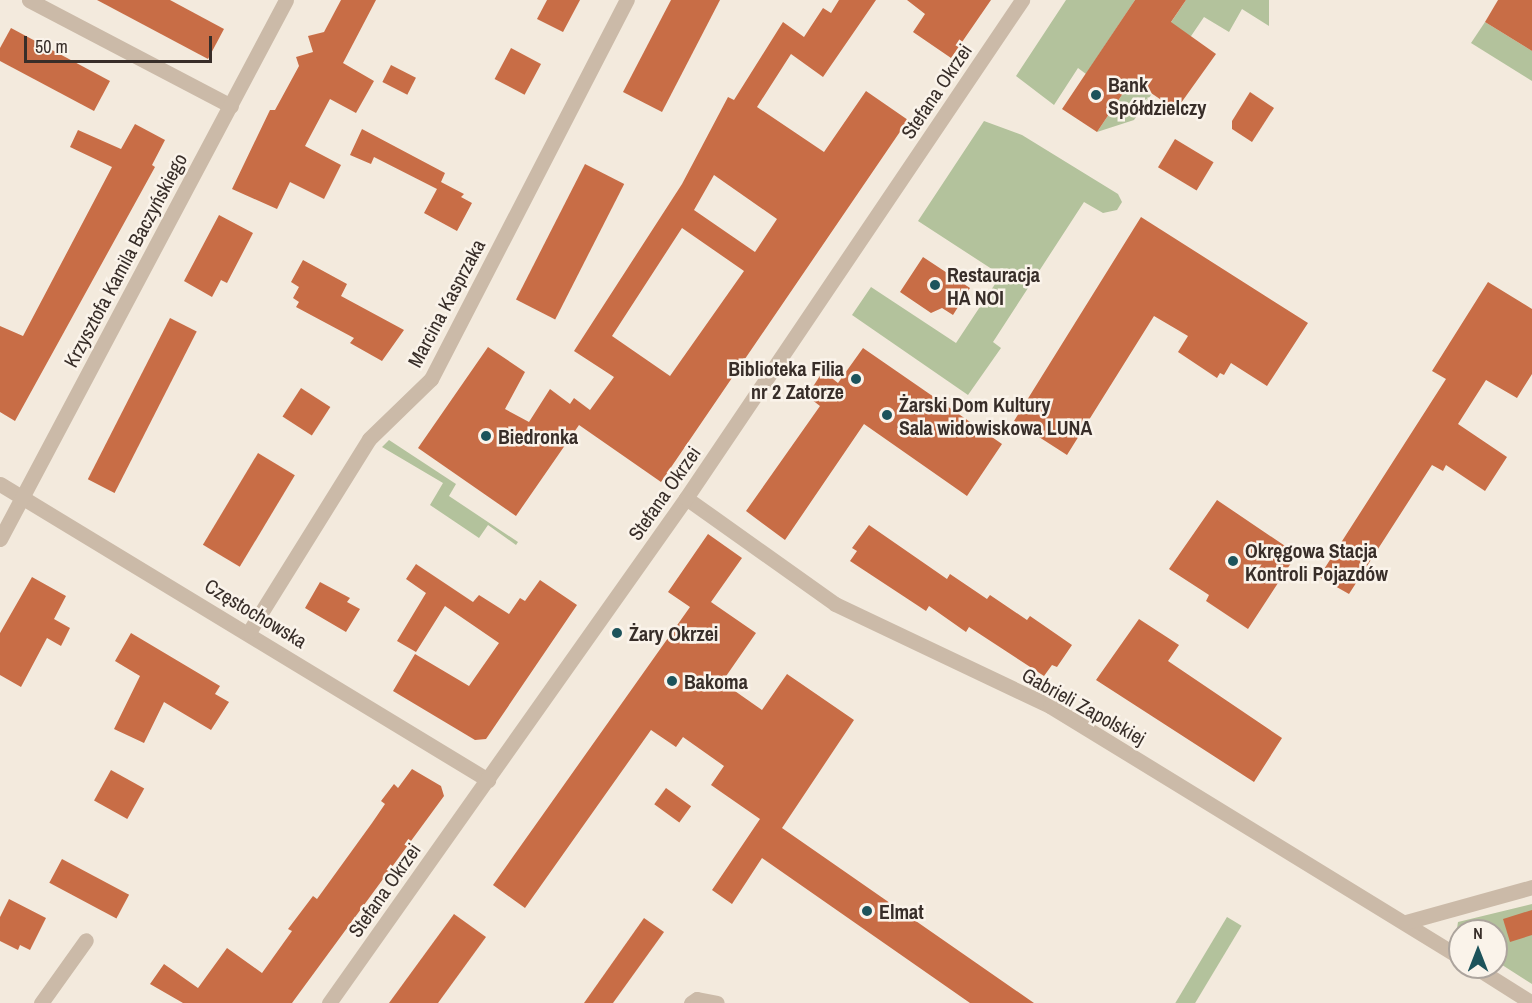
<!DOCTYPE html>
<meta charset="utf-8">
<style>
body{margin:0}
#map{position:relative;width:1532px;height:1003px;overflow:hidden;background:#f3eadd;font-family:"Archivo Narrow",sans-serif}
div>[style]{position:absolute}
.green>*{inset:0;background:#b3c29c;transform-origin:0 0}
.building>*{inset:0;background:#c86d46;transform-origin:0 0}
.minor>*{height:15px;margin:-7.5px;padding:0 7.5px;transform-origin:7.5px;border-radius:7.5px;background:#cbbaa8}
.tertiary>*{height:15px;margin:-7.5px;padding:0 7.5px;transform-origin:7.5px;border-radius:7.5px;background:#cbbaa8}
.dots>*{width:16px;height:16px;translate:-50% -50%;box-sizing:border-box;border:3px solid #faf3ea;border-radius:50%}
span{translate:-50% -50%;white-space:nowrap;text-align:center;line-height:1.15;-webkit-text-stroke:5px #faf3ea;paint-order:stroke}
.poi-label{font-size:20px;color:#382e29;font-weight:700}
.left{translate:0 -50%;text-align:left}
.right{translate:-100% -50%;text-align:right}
.street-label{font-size:20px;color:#382e29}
.north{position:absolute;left:1448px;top:919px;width:60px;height:60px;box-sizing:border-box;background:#faf3ea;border:2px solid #aca49d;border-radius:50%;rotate:0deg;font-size:16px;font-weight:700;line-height:24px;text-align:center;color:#382e29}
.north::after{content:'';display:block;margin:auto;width:21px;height:27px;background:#1d535b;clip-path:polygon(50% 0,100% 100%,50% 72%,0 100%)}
.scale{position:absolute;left:24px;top:36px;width:188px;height:27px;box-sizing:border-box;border:3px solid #382e29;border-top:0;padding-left:8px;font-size:18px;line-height:21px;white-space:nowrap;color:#382e29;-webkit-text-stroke:4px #faf3ea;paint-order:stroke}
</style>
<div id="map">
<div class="green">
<div style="clip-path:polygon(1066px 0,1135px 0,1086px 74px,1078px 68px,1054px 105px,1016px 76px)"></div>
<div style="clip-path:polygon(1186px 0,1269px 0,1269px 26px,1242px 9px,1229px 32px,1204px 17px,1134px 120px,1097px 132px)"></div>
<div style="clip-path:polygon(1485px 22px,1532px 51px,1532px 81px,1471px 43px)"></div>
<div style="clip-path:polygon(984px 121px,1022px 135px,1118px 194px,1122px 202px,1117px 210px,1103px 213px,1084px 202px,993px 342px,1001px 348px,968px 395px,852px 315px,871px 287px,956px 343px,1001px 275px,918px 221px)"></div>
<div style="clip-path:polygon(389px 440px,456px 484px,449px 496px,518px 542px,516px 545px,488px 525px,479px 538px,430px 505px,443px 483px,382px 447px)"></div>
<div style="clip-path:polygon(1532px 904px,1532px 984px,1496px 961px,1496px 931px,1460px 931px,1460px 937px,1456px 935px,1458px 922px)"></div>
<div style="left:1227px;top:917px;width:17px;height:101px;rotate:31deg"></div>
</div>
<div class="building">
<div style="clip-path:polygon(97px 0,170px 0,224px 29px,208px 59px)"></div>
<div style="clip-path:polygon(341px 0,376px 0,343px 63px,374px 81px,356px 113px,330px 99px,305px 146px,341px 165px,324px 199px,290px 182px,277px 209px,232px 189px,270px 110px,275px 110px,299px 66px,296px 57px,313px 52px,308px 36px,324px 32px)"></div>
<div style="clip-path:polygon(547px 0,580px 0,563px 32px,537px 19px)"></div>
<div style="clip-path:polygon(671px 0,720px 0,662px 112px,623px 92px)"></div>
<div style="clip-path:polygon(evenodd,839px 0,876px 0,823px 77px,791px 54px,757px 107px,824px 152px,866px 91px,908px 120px,661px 482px,579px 425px,516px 516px,418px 448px,488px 347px,525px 372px,505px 409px,529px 422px,550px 389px,570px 404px,574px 398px,590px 410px,614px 377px,574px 351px,682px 184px,728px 97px,734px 100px,783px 22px,804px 37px,823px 8px,831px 13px,839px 0,714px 175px,777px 219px,755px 252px,694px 210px,714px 175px,839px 0,682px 228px,744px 271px,670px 376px,612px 336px,682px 228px)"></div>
<div style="clip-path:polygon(907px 0,991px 0,951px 58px,913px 32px,925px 14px)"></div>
<div style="clip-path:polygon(1135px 0,1186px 0,1171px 22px,1216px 54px,1176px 110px,1132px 80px,1097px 132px,1062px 109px)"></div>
<div style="clip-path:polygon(1498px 0,1532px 0,1532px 51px,1485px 22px)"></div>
<div style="clip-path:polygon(11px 28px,110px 81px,94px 111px,0 61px,0 48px)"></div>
<div style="left:511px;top:48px;width:34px;height:35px;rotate:28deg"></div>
<div style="left:391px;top:65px;width:28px;height:19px;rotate:27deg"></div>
<div style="clip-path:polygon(1250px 92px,1274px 108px,1252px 142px,1232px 129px,1232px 121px)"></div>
<div style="clip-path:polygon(135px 124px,165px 140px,152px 165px,155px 167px,15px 421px,0 412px,0 326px,23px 336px,112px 167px,70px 147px,78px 130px,121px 149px)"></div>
<div style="clip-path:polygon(362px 129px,445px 173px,441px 182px,464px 194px,461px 197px,472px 203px,457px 231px,424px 213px,437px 189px,374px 157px,371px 164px,350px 155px)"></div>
<div style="left:1175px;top:139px;width:45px;height:33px;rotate:31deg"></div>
<div style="left:585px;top:164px;width:44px;height:152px;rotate:27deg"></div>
<div style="clip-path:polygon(219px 215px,253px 233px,227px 283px,221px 280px,212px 297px,184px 281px)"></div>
<div style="clip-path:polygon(1141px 217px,1308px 323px,1267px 386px,1231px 363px,1224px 375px,1220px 373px,1217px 378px,1178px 352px,1188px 336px,1154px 316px,1067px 455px,1014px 421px)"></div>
<div style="clip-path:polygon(923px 257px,970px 288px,953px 315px,942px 308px,931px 313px,900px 292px)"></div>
<div style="clip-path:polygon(303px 260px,347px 284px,341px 296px,404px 330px,382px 361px,350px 343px,354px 338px,296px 307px,299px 302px,293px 298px,299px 287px,291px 282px)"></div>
<div style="clip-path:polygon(1488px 282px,1532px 309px,1532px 374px,1517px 398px,1486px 380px,1458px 424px,1507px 457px,1485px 491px,1446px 465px,1443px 471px,1432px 465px,1349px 594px,1319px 577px,1446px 379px,1432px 371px)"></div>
<div style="left:170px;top:318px;width:30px;height:181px;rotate:27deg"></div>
<div style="clip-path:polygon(863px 348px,1002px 444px,967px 496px,864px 424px,785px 540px,746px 511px,820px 406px,807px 396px,823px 371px,838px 383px)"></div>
<div style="left:301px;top:388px;width:35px;height:34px;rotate:33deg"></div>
<div style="left:258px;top:453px;width:43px;height:107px;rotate:31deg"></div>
<div style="clip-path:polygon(1217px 500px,1297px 554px,1248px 629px,1206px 601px,1209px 595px,1169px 569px)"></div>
<div style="clip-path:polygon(869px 525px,947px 579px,950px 574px,987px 599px,990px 595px,1027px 620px,1030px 616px,1072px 645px,1057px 667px,1052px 665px,1044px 676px,969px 627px,966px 632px,929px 606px,926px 611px,850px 561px,857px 551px,852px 548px)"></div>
<div style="clip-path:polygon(708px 534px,742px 558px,711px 602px,756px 633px,722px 682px,762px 710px,787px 674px,854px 720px,782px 828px,1034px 1003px,970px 1003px,762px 858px,732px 904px,712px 890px,760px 819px,711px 785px,724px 766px,683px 737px,676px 747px,651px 730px,525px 908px,493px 885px,690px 607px,668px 592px)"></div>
<div style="clip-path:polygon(416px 564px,473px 602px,479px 595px,509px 614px,520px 598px,525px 601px,540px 580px,577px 605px,486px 739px,475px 740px,393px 691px,415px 654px,469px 686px,499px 643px,445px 606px,416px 652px,397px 641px,426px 593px,406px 579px)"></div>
<div style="clip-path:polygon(32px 577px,66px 596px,54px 619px,70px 628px,61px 646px,47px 638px,21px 687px,0 675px,0 633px)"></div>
<div style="clip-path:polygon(320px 582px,350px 598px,347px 602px,360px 609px,346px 632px,305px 608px)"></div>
<div style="clip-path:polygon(1139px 619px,1179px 645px,1168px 661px,1282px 738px,1254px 782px,1096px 680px)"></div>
<div style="clip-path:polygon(131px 633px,220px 686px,215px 694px,229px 702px,211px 730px,164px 702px,144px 743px,114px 729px,140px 676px,115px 661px)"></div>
<div style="clip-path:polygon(412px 769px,441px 786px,444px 796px,292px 1003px,183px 1003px,150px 984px,164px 964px,198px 988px,227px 948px,262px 973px,292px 931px,288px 929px,313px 896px,317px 899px,372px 823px,385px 804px,381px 801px,394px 784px,398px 788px)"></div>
<div style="left:111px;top:770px;width:38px;height:35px;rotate:29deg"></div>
<div style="left:666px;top:788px;width:31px;height:20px;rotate:36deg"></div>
<div style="left:62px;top:859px;width:76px;height:27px;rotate:28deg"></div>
<div style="clip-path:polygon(9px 899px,46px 918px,30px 950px,20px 945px,18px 950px,0 941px,0 917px)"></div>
<div style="clip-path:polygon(1532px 910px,1532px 935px,1510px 942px,1503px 919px)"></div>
<div style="clip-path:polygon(454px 914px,486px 937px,438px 1003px,389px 1003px)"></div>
<div style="clip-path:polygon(644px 918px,664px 932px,613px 1003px,584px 1003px)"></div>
</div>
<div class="minor">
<div style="left:29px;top:0;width:228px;rotate:27.7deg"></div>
<div style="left:0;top:484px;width:571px;rotate:31.24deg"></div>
<div style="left:686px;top:498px;width:183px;rotate:35.4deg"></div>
<div style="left:835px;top:604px;width:238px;rotate:25.4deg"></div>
<div style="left:1050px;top:706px;width:481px;rotate:31.5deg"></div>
<div style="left:0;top:539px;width:610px;rotate:-62.05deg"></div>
<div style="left:249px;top:632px;width:227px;rotate:-58.1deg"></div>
<div style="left:369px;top:439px;width:86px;rotate:-44.1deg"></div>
<div style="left:431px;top:379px;width:427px;rotate:-62.7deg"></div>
<div style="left:1406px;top:922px;width:131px;rotate:-15.5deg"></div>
<div style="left:1475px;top:967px;width:67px;rotate:32.3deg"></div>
<div style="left:41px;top:1003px;width:77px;rotate:-54.5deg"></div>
<div style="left:691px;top:1003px;width:7px;rotate:-34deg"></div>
<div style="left:697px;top:999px;width:20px;rotate:11deg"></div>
</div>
<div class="tertiary">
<div style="left:329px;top:1003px;width:618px;rotate:-54.74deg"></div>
<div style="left:686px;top:498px;width:601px;rotate:-55.99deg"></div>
</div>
<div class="dots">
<div style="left:1096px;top:95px;background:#1d535b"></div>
<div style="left:935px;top:285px;background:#1d535b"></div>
<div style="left:856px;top:379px;background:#1d535b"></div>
<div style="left:887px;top:415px;background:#1d535b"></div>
<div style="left:486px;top:436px;background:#1d535b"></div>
<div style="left:1233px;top:561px;background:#1d535b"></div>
<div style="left:617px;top:633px;background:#1d535b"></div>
<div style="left:672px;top:681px;background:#1d535b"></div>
<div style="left:867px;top:911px;background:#1d535b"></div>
</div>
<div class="poi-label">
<span class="left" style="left:1108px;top:96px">Bank<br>Spółdzielczy</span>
<span class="left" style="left:947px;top:286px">Restauracja<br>HA NOI</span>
<span class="right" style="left:844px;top:380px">Biblioteka Filia<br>nr 2 Zatorze</span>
<span class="left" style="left:899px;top:416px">Żarski Dom Kultury<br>Sala widowiskowa LUNA</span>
<span class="left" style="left:498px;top:436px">Biedronka</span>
<span class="left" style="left:1245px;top:562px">Okręgowa Stacja<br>Kontroli Pojazdów</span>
<span class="left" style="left:629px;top:633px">Żary Okrzei</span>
<span class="left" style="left:684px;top:681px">Bakoma</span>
<span class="left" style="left:879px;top:911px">Elmat</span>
</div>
<div class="street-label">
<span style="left:936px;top:91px;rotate:-56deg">Stefana Okrzei</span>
<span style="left:125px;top:260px;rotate:-62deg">Krzysztofa Kamila Baczyńskiego</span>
<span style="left:446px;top:303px;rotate:-62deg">Marcina Kasprzaka</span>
<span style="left:664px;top:493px;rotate:-55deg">Stefana Okrzei</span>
<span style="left:256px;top:613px;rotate:31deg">Częstochowska</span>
<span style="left:1084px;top:706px;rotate:29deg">Gabrieli Zapolskiej</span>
<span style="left:384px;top:890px;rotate:-55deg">Stefana Okrzei</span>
</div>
<div class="north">N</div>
<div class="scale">50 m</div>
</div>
